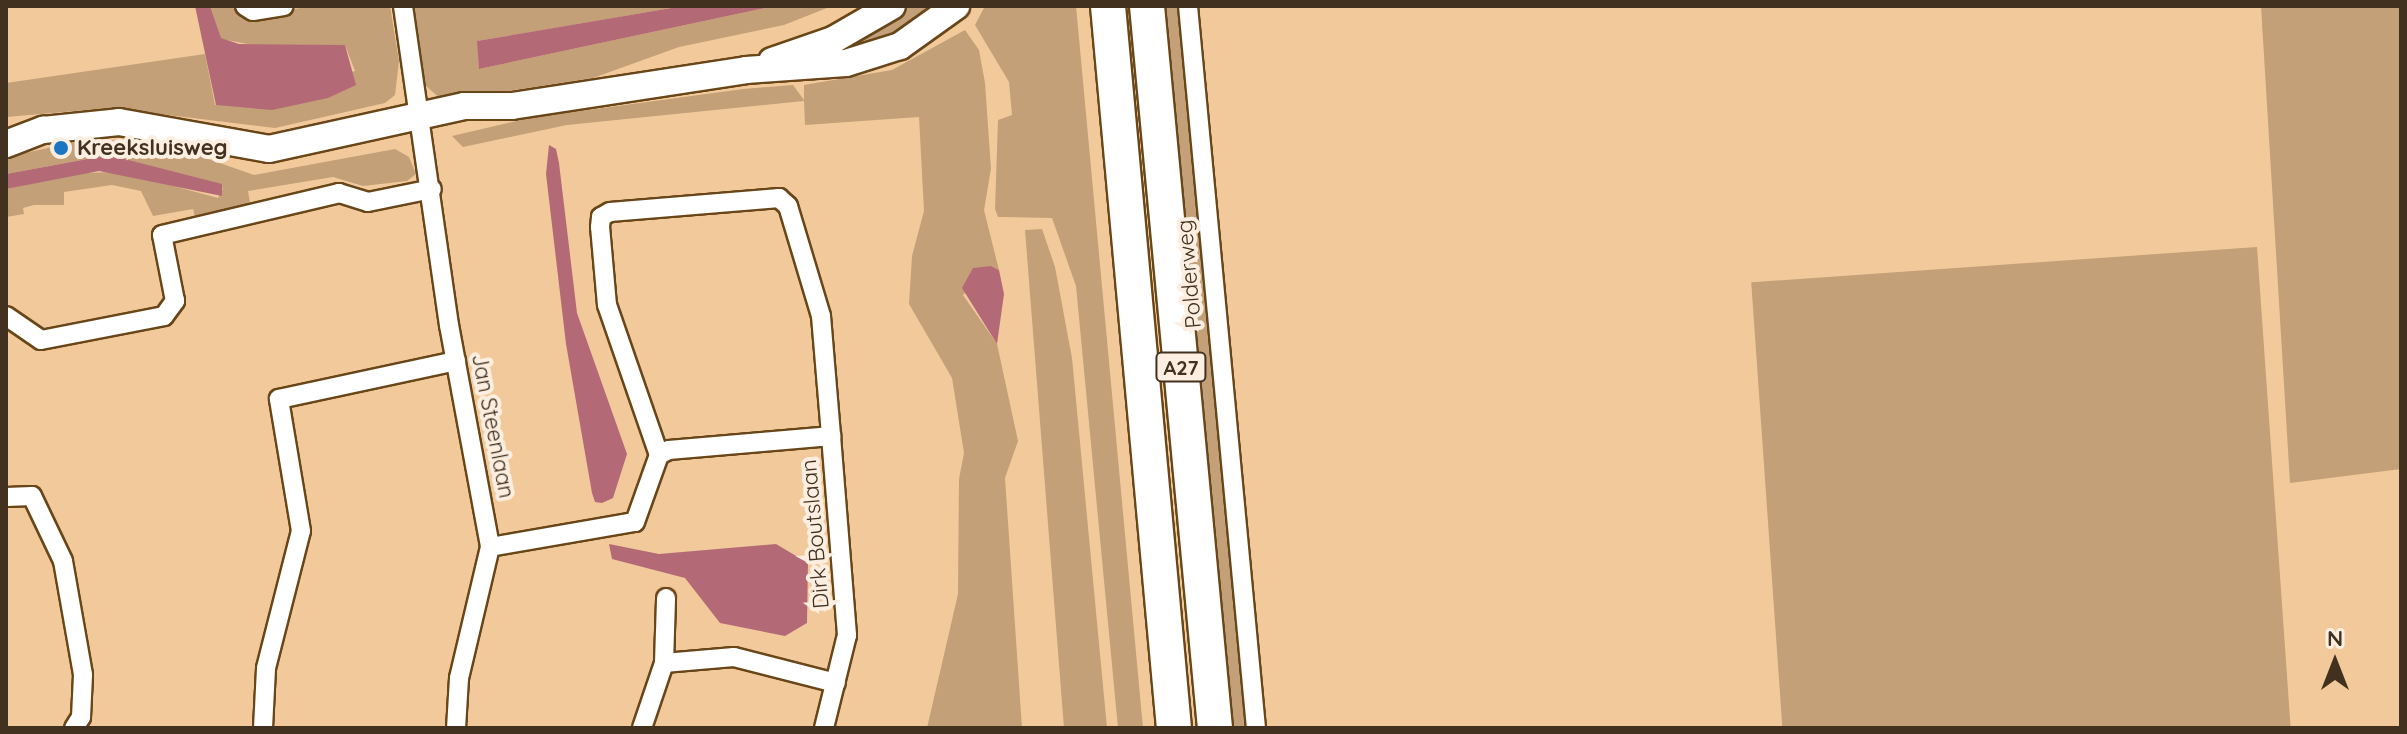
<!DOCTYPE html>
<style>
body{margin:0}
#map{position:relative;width:2407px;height:734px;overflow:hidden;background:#f2c99a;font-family:Quicksand,sans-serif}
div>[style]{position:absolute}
.green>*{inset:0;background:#c3a078;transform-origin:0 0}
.water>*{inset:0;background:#b46a76}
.roads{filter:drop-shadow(2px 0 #694618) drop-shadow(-2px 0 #694618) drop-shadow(0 2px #694618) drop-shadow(0 -2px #694618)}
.street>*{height:18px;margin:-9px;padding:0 9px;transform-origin:9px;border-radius:9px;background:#fff}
.secondary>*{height:26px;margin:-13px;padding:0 13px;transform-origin:13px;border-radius:13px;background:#fff}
.highway>*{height:34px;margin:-17px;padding:0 17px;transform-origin:17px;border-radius:17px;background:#fff}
.dots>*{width:22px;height:22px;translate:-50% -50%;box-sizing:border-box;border:4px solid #fcefe1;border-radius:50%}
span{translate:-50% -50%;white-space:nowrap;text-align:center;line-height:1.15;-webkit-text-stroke:8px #fcefe1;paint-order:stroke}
.shield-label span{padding:2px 6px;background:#fcefe1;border:2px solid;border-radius:6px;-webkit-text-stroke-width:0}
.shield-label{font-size:20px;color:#42311e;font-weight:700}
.poi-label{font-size:22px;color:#42311e;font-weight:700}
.left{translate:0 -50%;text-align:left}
.street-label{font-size:22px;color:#42311e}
.frame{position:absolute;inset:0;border:8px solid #42311e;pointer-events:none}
.north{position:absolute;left:2295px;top:622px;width:80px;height:80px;-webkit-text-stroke:6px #fcefe1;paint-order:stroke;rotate:0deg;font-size:22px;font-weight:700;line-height:32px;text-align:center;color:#42311e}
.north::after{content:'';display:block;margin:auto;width:28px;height:36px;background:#42311e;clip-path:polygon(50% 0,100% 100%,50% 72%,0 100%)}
</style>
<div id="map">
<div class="green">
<div style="clip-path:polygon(210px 6px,231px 6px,244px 16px,315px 6px,390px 6px,399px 61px,395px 95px,385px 103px,275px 128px,111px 108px,6px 117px,6px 83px,205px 54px,215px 105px,355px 71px,345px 45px,270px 48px,221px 39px)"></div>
<div style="clip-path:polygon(411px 6px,683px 6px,478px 41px,479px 69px,775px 6px,832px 6px,784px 25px,679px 47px,593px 78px,443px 101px,425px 85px)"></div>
<div style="clip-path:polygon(901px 6px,934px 6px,926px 22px,850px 54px,826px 49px)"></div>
<div style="clip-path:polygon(985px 6px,1076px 6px,1143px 728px,1118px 728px,1076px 286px,1052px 218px,998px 217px,995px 209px,998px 120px,1012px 115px,1009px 82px,975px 25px)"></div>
<div style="clip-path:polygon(1161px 6px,1191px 6px,1249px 728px,1224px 728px)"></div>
<div style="clip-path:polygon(2261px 6px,2401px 6px,2401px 469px,2290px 483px)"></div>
<div style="clip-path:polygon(965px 30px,979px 50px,985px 83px,991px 169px,984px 210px,999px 270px,991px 266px,963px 295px,997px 344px,1018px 441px,1005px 478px,1022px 728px,927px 728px,958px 594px,959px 479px,964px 453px,952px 378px,909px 304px,912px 256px,924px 211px,919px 117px,805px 125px,804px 101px,567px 125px,463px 147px,452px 136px,529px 118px,743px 89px,793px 85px,804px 100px,804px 85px,892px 70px)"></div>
<div style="clip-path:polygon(117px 140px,197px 155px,254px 175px,395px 149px,409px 157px,416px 174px,407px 181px,363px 186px,333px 177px,248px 191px,250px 203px,236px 214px,196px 221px,193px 209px,153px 216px,141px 191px,112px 185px,64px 192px,64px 205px,34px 205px,23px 208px,24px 214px,6px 217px,6px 189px,76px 173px,122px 172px,218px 198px,223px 188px,109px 155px,6px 174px,6px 157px,76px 142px)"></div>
<div style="clip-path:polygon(1042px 229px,1055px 267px,1072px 358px,1107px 728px,1064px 728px,1025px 230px)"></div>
<div style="left:2257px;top:247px;width:482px;height:507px;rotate:86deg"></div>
</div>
<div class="water">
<div style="clip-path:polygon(195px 6px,210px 6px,221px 38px,239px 44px,345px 45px,356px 85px,328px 98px,272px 110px,216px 105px)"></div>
<div style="clip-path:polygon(683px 6px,775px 6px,479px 69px,477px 41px)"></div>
<div style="clip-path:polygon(549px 145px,556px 149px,559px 163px,577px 313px,627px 454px,613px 498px,602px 503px,595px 502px,592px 493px,566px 344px,546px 174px)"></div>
<div style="clip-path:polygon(109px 155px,222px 184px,222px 196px,99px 171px,6px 189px,6px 174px)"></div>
<div style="clip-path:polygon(991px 266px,999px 270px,1004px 294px,997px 344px,962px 288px,973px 268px)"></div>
<div style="clip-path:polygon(609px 544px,659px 554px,776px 544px,808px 563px,807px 623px,785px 636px,720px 623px,685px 578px,612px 559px)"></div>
</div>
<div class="roads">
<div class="street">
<div style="left:245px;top:6px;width:9px;rotate:32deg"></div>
<div style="left:253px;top:11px;width:31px;rotate:-9deg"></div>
<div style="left:403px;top:6px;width:322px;rotate:81.8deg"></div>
<div style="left:449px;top:325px;width:226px;rotate:79.5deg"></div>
<div style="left:490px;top:547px;width:135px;rotate:103.3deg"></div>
<div style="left:459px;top:678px;width:50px;rotate:93.4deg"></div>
<div style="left:1188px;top:6px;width:725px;rotate:84.62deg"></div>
<div style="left:6px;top:316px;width:42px;rotate:34.4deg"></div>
<div style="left:41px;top:340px;width:125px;rotate:-11deg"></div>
<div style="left:164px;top:316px;width:19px;rotate:-54deg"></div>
<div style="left:175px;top:301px;width:67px;rotate:-101.1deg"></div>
<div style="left:162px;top:235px;width:182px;rotate:-13.3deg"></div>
<div style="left:339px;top:193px;width:30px;rotate:17deg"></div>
<div style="left:368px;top:202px;width:65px;rotate:-11.5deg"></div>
<div style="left:659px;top:455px;width:159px;rotate:-109.1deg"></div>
<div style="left:607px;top:305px;width:78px;rotate:-95.1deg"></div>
<div style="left:600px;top:227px;width:10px;rotate:-84deg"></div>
<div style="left:601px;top:217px;width:10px;rotate:-29deg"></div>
<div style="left:610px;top:212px;width:170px;rotate:-4.7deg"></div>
<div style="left:779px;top:198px;width:12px;rotate:42deg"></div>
<div style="left:788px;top:206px;width:115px;rotate:73.3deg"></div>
<div style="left:821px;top:316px;width:120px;rotate:85.2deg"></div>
<div style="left:6px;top:497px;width:26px;rotate:-2deg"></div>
<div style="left:32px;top:496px;width:72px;rotate:64.5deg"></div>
<div style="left:63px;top:561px;width:116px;rotate:80deg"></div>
<div style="left:83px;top:675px;width:42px;rotate:92.7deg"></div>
<div style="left:81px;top:717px;width:13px;rotate:122deg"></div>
<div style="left:490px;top:547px;width:147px;rotate:-9.8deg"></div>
<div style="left:635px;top:522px;width:71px;rotate:-70.3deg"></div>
<div style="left:659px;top:455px;width:11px;rotate:-27deg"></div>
<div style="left:669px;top:450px;width:163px;rotate:-4.9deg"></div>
<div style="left:831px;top:436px;width:200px;rotate:85.4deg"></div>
<div style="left:847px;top:635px;width:96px;rotate:103.9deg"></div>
<div style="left:664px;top:663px;width:70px;rotate:-4.9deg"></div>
<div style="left:734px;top:657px;width:105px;rotate:14.3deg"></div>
<div style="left:263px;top:728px;width:60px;rotate:-87.1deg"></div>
<div style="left:266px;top:668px;width:141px;rotate:-75.7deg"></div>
<div style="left:301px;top:531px;width:134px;rotate:-99.5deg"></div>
<div style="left:279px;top:399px;width:181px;rotate:-12.1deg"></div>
<div style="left:642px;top:728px;width:69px;rotate:-71.3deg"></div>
<div style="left:664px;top:663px;width:65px;rotate:-88.2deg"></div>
</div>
<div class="secondary">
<div style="left:772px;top:61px;width:65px;rotate:-19deg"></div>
<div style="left:833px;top:40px;width:68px;rotate:-30deg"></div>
<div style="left:6px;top:144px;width:40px;rotate:-21deg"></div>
<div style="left:43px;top:130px;width:76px;rotate:-6deg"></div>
<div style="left:119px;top:122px;width:152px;rotate:10.2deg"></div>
<div style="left:269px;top:149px;width:200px;rotate:-12.4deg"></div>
<div style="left:464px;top:106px;width:48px"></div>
<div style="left:512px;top:106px;width:237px;rotate:-8.7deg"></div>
<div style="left:746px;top:70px;width:100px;rotate:-4deg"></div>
<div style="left:846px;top:63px;width:57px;rotate:-17.5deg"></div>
<div style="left:900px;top:46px;width:69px;rotate:-35.5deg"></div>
</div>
<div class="highway">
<div style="left:1108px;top:6px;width:725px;rotate:84.78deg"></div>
<div style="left:1147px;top:6px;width:725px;rotate:84.62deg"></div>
</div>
</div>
<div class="dots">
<div style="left:61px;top:148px;background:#1a75c2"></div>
</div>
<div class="shield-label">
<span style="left:1181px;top:367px">A27</span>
</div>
<div class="poi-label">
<span class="left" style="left:77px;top:148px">Kreeksluisweg</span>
</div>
<div class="street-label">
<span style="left:1189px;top:274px;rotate:-95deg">Polderweg</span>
<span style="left:493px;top:426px;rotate:79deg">Jan Steenlaan</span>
<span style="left:815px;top:534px;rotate:-95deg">Dirk Boutslaan</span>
</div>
<div class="frame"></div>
<div class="north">N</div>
</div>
